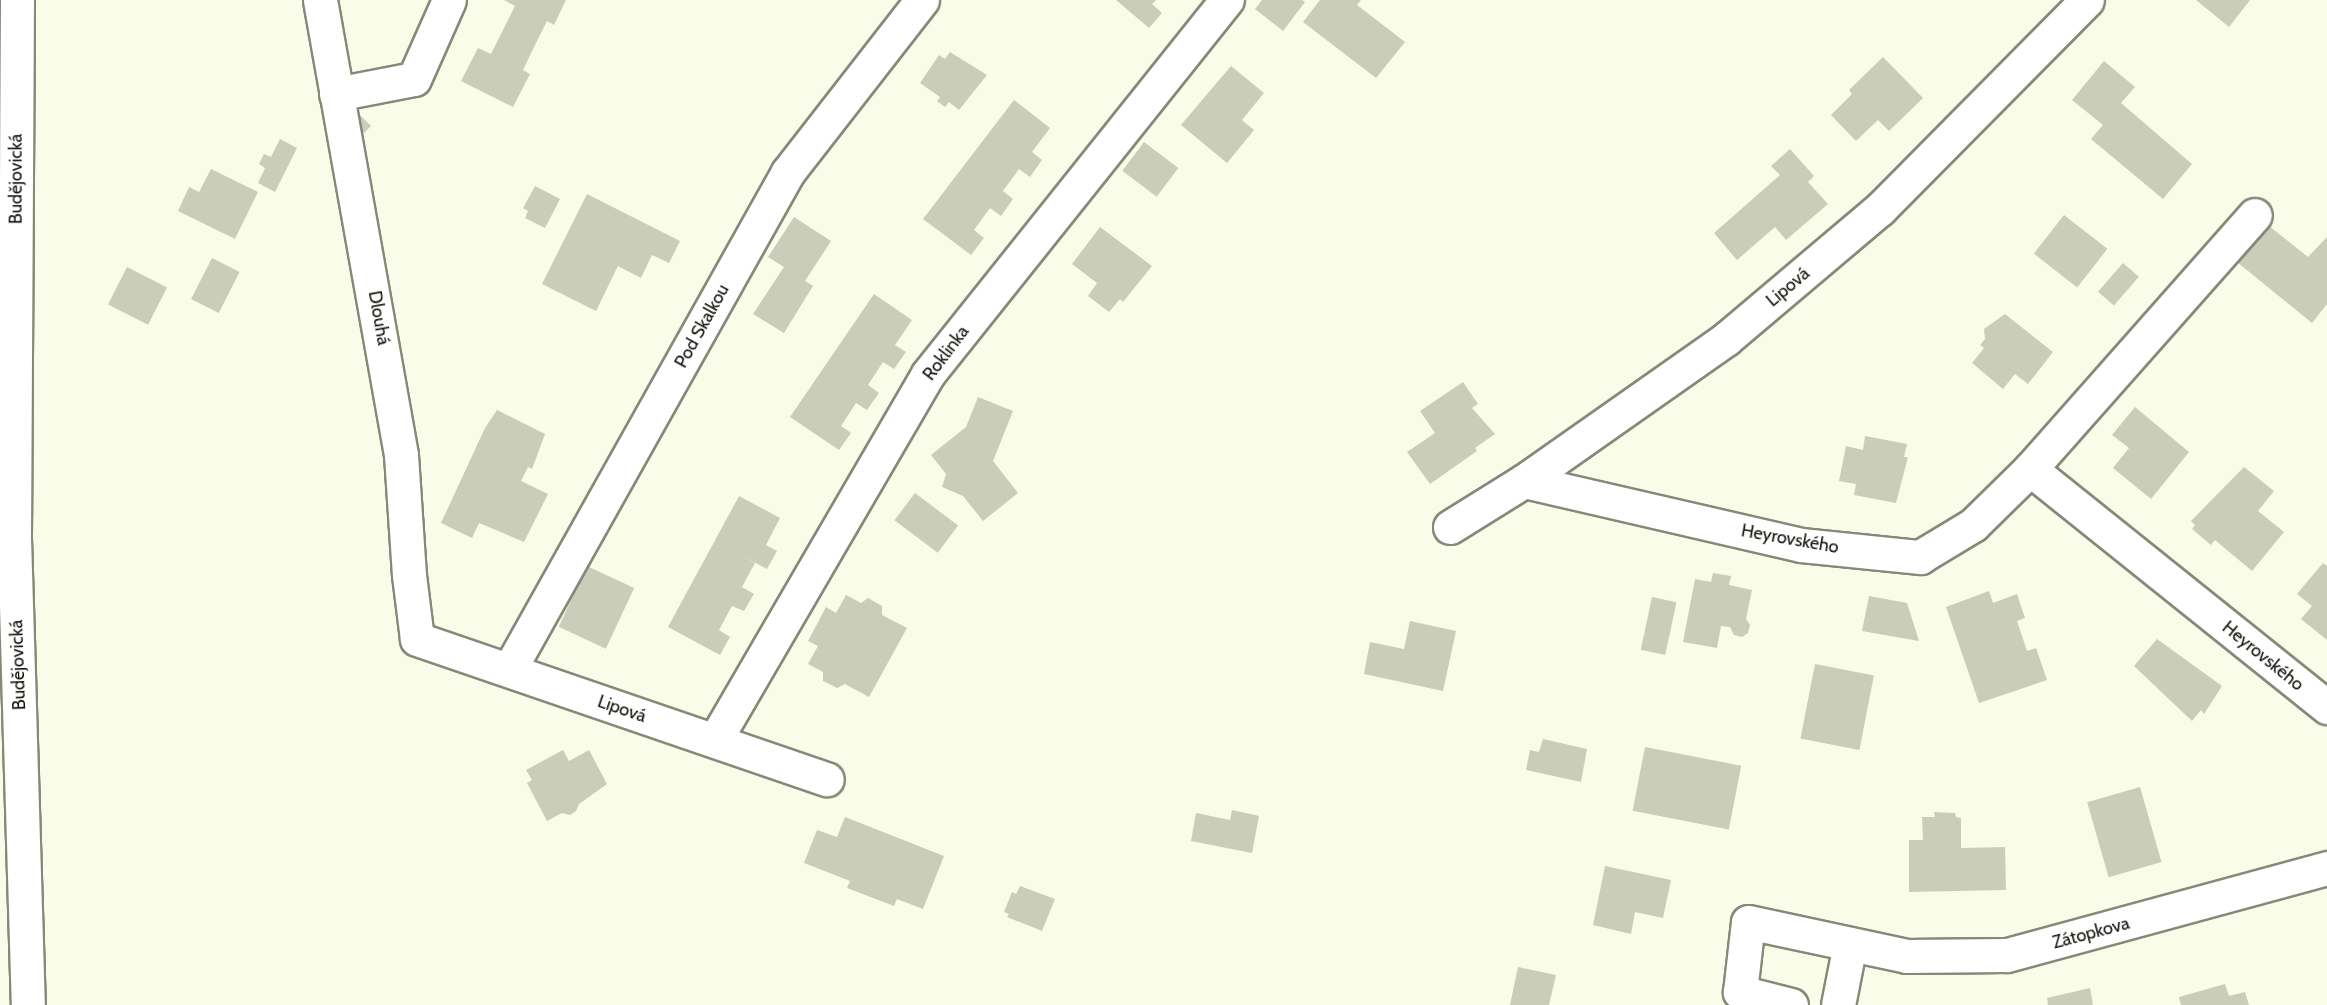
<!DOCTYPE html>
<meta charset="utf-8">
<style>
body{margin:0}
#map{position:relative;width:2327px;height:1005px;overflow:hidden;background:#f9fce8;font-family:Cabin,sans-serif}
div>[style]{position:absolute}
.building>*{inset:0;background:#cacdba;transform-origin:0 0}
.roads{filter:drop-shadow(2px 0 #878978) drop-shadow(-2px 0 #878978) drop-shadow(0 2px #878978) drop-shadow(0 -2px #878978)}
.minor>*{height:33px;margin:-16.5px;padding:0 16.5px;transform-origin:16.5px;border-radius:16.5px;background:#fff}
.secondary>*{height:33px;margin:-16.5px;padding:0 16.5px;transform-origin:16.5px;border-radius:16.5px;background:#fff}
span{translate:-50% -50%;white-space:nowrap;text-align:center;line-height:1.15;-webkit-text-stroke:6px #fff;paint-order:stroke}
.street-label{font-size:18px;color:#10100a}
</style>
<div id="map">
<div class="building">
<div style="clip-path:polygon(504px 0,566px 0,554px 25px,547px 21px,535px 45px,523px 70px,530px 74px,513px 107px,461px 81px,478px 48px,491px 54px,515px 6px)"></div>
<div style="clip-path:polygon(1116px 0,1156px 0,1152px 4px,1162px 13px,1149px 28px)"></div>
<div style="clip-path:polygon(1262px 0,1302px 0,1305px 2px,1283px 31px,1255px 9px)"></div>
<div style="clip-path:polygon(1320px 0,1361px 0,1357px 5px,1405px 42px,1376px 78px,1303px 22px)"></div>
<div style="clip-path:polygon(2196px 0,2250px 0,2229px 27px)"></div>
<div style="clip-path:polygon(950px 52px,987px 75px,959px 110px,949px 102px,945px 107px,937px 101px,940px 97px,920px 83px,939px 55px,945px 59px)"></div>
<div style="clip-path:polygon(1883px 57px,1923px 98px,1889px 131px,1878px 120px,1856px 141px,1831px 115px,1852px 94px,1849px 90px)"></div>
<div style="clip-path:polygon(2104px 61px,2135px 87px,2121px 103px,2192px 164px,2163px 199px,2091px 139px,2103px 125px,2072px 100px)"></div>
<div style="clip-path:polygon(1231px 66px,1264px 93px,1242px 120px,1254px 130px,1227px 163px,1181px 125px)"></div>
<div style="clip-path:polygon(1014px 100px,1050px 128px,1032px 152px,1042px 160px,1030px 177px,1019px 169px,1003px 191px,1013px 199px,1001px 216px,990px 208px,974px 230px,984px 238px,971px 255px,923px 219px)"></div>
<div style="left:354px;top:109px;width:24px;height:13px;rotate:45deg"></div>
<div style="clip-path:polygon(280px 139px,297px 148px,275px 192px,258px 183px,265px 168px,259px 164px,264px 154px,271px 157px)"></div>
<div style="left:1144px;top:142px;width:43px;height:36px;rotate:37deg"></div>
<div style="clip-path:polygon(1790px 149px,1814px 176px,1808px 182px,1828px 204px,1786px 240px,1775px 227px,1737px 260px,1714px 233px,1780px 175px,1771px 166px)"></div>
<div style="clip-path:polygon(211px 169px,258px 192px,235px 239px,178px 211px,189px 187px,199px 192px)"></div>
<div style="clip-path:polygon(535px 186px,560px 199px,545px 228px,525px 218px,528px 211px,523px 208px)"></div>
<div style="clip-path:polygon(587px 194px,680px 241px,669px 263px,652px 255px,641px 278px,618px 266px,596px 311px,542px 284px)"></div>
<div style="left:2064px;top:215px;width:55px;height:49px;rotate:38deg"></div>
<div style="clip-path:polygon(794px 217px,831px 241px,805px 281px,813px 286px,784px 333px,753px 314px,784px 267px,768px 257px)"></div>
<div style="clip-path:polygon(2271px 220px,2269px 226px,2308px 257px,2327px 237px,2327px 304px,2312px 323px,2237px 262px)"></div>
<div style="clip-path:polygon(1100px 227px,1152px 266px,1123px 302px,1120px 299px,1109px 312px,1088px 296px,1097px 283px,1072px 264px)"></div>
<div style="left:212px;top:258px;width:31px;height:46px;rotate:27deg"></div>
<div style="left:2123px;top:263px;width:21px;height:38px;rotate:41deg"></div>
<div style="left:127px;top:267px;width:45px;height:42px;rotate:27deg"></div>
<div style="clip-path:polygon(874px 294px,912px 320px,895px 345px,906px 352px,894px 369px,883px 362px,868px 385px,879px 393px,867px 410px,856px 403px,841px 426px,851px 433px,839px 450px,790px 417px)"></div>
<div style="clip-path:polygon(2005px 314px,2053px 352px,2028px 384px,2015px 374px,2003px 389px,1972px 363px,1984px 348px,1980px 345px,1985px 339px,1984px 329px)"></div>
<div style="clip-path:polygon(1463px 382px,1478px 404px,1472px 408px,1495px 434px,1475px 448px,1477px 451px,1430px 484px,1407px 452px,1435px 433px,1420px 411px)"></div>
<div style="clip-path:polygon(978px 397px,1013px 411px,993px 461px,1018px 493px,983px 521px,963px 496px,942px 487px,946px 474px,931px 455px,966px 427px)"></div>
<div style="clip-path:polygon(2135px 407px,2189px 452px,2151px 499px,2113px 468px,2129px 448px,2112px 435px)"></div>
<div style="clip-path:polygon(497px 410px,545px 434px,532px 469px,528px 467px,521px 481px,548px 494px,524px 542px,479px 523px,472px 538px,441px 523px,485px 428px)"></div>
<div style="clip-path:polygon(1865px 436px,1907px 444px,1904px 457px,1908px 457px,1896px 503px,1854px 495px,1856px 484px,1839px 481px,1846px 446px,1863px 450px)"></div>
<div style="clip-path:polygon(2244px 467px,2274px 491px,2258px 511px,2284px 532px,2252px 571px,2215px 540px,2211px 545px,2192px 529px,2195px 525px,2191px 521px)"></div>
<div style="left:915px;top:493px;width:54px;height:34px;rotate:37deg"></div>
<div style="clip-path:polygon(739px 496px,780px 518px,766px 545px,777px 551px,767px 569px,743px 556px,755px 563px,742px 587px,754px 594px,744px 611px,732px 606px,719px 630px,730px 637px,720px 655px,668px 627px)"></div>
<div style="clip-path:polygon(2323px 563px,2327px 566px,2327px 640px,2301px 619px,2312px 606px,2297px 594px)"></div>
<div style="left:587px;top:566px;width:52px;height:67px;rotate:25deg"></div>
<div style="clip-path:polygon(1713px 573px,1731px 576px,1729px 585px,1752px 590px,1746px 619px,1750px 625px,1748px 633px,1742px 637px,1734px 635px,1730px 627px,1721px 626px,1717px 648px,1683px 642px,1695px 579px,1711px 582px)"></div>
<div style="clip-path:polygon(1989px 591px,1993px 603px,2017px 594px,2025px 618px,2017px 621px,2027px 651px,2036px 648px,2047px 680px,1979px 703px,1946px 607px)"></div>
<div style="clip-path:polygon(846px 595px,861px 603px,868px 598px,882px 606px,882px 615px,907px 628px,869px 697px,845px 684px,837px 688px,823px 681px,823px 672px,808px 664px,818px 646px,808px 641px,826px 607px,836px 613px)"></div>
<div style="clip-path:polygon(1869px 596px,1907px 603px,1919px 641px,1862px 631px)"></div>
<div style="left:1652px;top:597px;width:25px;height:54px;rotate:12deg"></div>
<div style="clip-path:polygon(1410px 621px,1456px 631px,1443px 691px,1364px 674px,1370px 642px,1404px 649px)"></div>
<div style="clip-path:polygon(2157px 639px,2222px 686px,2204px 714px,2201px 710px,2192px 721px,2134px 666px)"></div>
<div style="left:1815px;top:664px;width:60px;height:76px;rotate:11deg"></div>
<div style="clip-path:polygon(1543px 739px,1587px 749px,1581px 782px,1526px 770px,1530px 750px,1539px 752px)"></div>
<div style="left:1645px;top:747px;width:98px;height:65px;rotate:11deg"></div>
<div style="clip-path:polygon(563px 750px,569px 761px,589px 750px,607px 784px,579px 804px,576px 811px,570px 815px,562px 813px,547px 821px,527px 783px,532px 780px,526px 770px)"></div>
<div style="left:2140px;top:787px;width:78px;height:55px;rotate:74deg"></div>
<div style="clip-path:polygon(1232px 810px,1259px 816px,1252px 853px,1191px 841px,1196px 813px,1230px 820px)"></div>
<div style="clip-path:polygon(1934px 812px,1955px 813px,1956px 817px,1961px 818px,1961px 848px,2005px 847px,2006px 890px,1909px 892px,1909px 840px,1923px 840px,1922px 817px,1935px 817px)"></div>
<div style="clip-path:polygon(845px 817px,944px 856px,923px 909px,897px 899px,894px 906px,847px 888px,850px 881px,804px 863px,817px 830px,837px 837px)"></div>
<div style="clip-path:polygon(1605px 866px,1671px 880px,1663px 918px,1635px 912px,1631px 934px,1593px 925px)"></div>
<div style="clip-path:polygon(1020px 886px,1055px 899px,1042px 931px,1007px 917px,1009px 914px,1004px 912px,1012px 892px,1016px 894px)"></div>
<div style="clip-path:polygon(1518px 967px,1556px 975px,1549px 1005px,1510px 1005px)"></div>
<div style="clip-path:polygon(2225px 984px,2229px 996px,2245px 992px,2249px 1005px,2181px 1005px,2179px 997px)"></div>
<div style="clip-path:polygon(2090px 988px,2093px 1005px,2048px 1005px,2047px 998px)"></div>
</div>
<div class="roads">
<div class="minor">
<div style="left:320px;top:0;width:462px;rotate:79.9deg"></div>
<div style="left:401px;top:455px;width:120px;rotate:86.2deg"></div>
<div style="left:409px;top:575px;width:64px;rotate:82.9deg"></div>
<div style="left:417px;top:639px;width:433px;rotate:18.9deg"></div>
<div style="left:336px;top:94px;width:79px;rotate:-10.9deg"></div>
<div style="left:414px;top:79px;width:86px;rotate:-66.1deg"></div>
<div style="left:2030px;top:469px;width:381px;rotate:38.7deg"></div>
<div style="left:1524px;top:481px;width:284px;rotate:13deg"></div>
<div style="left:1801px;top:545px;width:120px;rotate:5.8deg"></div>
<div style="left:1920px;top:557px;width:62px;rotate:-31.1deg"></div>
<div style="left:1973px;top:525px;width:80px;rotate:-44.5deg"></div>
<div style="left:2030px;top:469px;width:339px;rotate:-48.5deg"></div>
<div style="left:1450px;top:527px;width:87px;rotate:-31.9deg"></div>
<div style="left:1524px;top:481px;width:247px;rotate:-35.1deg"></div>
<div style="left:1726px;top:339px;width:202px;rotate:-40.2deg"></div>
<div style="left:1880px;top:209px;width:294px;rotate:-45.3deg"></div>
<div style="left:509px;top:670px;width:571px;rotate:-60.74deg"></div>
<div style="left:788px;top:172px;width:218px;rotate:-52.1deg"></div>
<div style="left:715px;top:740px;width:423px;rotate:-59.8deg"></div>
<div style="left:928px;top:374px;width:479px;rotate:-51.4deg"></div>
<div style="left:1791px;top:1005px;width:53px;rotate:-165.7deg"></div>
<div style="left:1740px;top:992px;width:70px;rotate:-83.5deg"></div>
<div style="left:1748px;top:922px;width:162px;rotate:12.1deg"></div>
<div style="left:1906px;top:956px;width:101px;rotate:-0.6deg"></div>
<div style="left:2007px;top:955px;width:332px;rotate:-15.2deg"></div>
<div style="left:1838px;top:1005px;width:62px;rotate:-78.9deg"></div>
</div>
<div class="secondary">
<div style="left:17px;top:0;width:538px;rotate:90.32deg"></div>
<div style="left:14px;top:538px;width:467px;rotate:88.3deg"></div>
</div>
</div>
<div class="street-label">
<span style="left:16px;top:179px;rotate:-90deg">Budějovická</span>
<span style="left:1788px;top:287px;rotate:-40deg">Lipová</span>
<span style="left:379px;top:318px;rotate:80deg">Dlouhá</span>
<span style="left:702px;top:326px;rotate:-61deg">Pod Skalkou</span>
<span style="left:946px;top:353px;rotate:-53deg">Roklinka</span>
<span style="left:1790px;top:539px;rotate:10deg">Heyrovského</span>
<span style="left:2263px;top:656px;rotate:39deg">Heyrovského</span>
<span style="left:18px;top:665px;rotate:-92deg">Budějovická</span>
<span style="left:622px;top:709px;rotate:19deg">Lipová</span>
<span style="left:2091px;top:933px;rotate:-15deg">Zátopkova</span>
</div>
</div>
